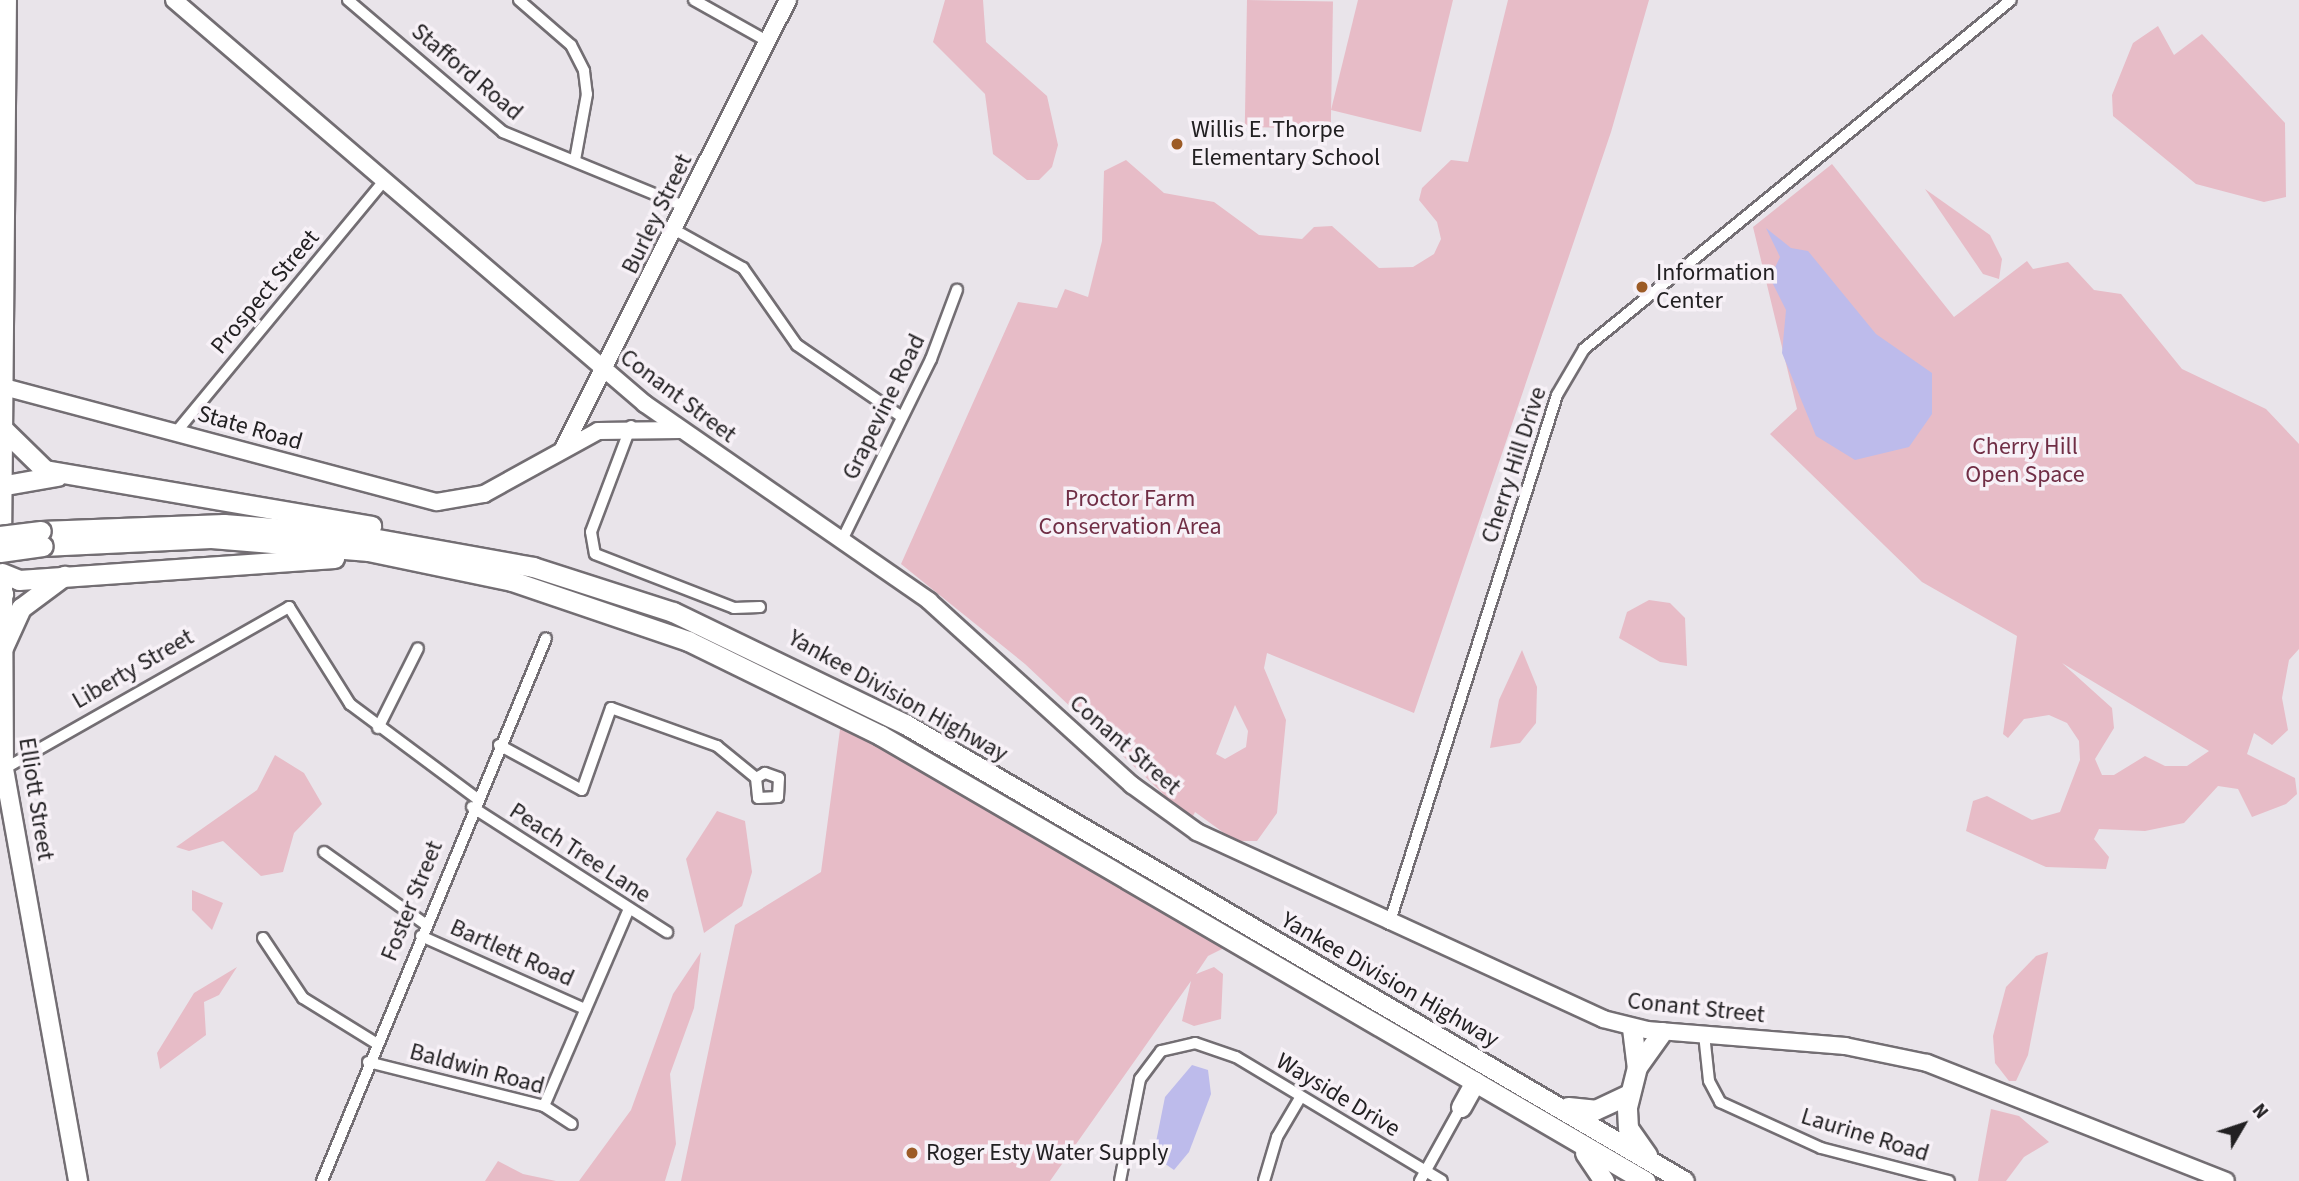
<!DOCTYPE html>
<style>
body{margin:0}
#map{position:relative;width:2299px;height:1181px;overflow:hidden;background:#e9e4ea;font-family:"Source Sans 3",sans-serif}
div>[style]{position:absolute}
.green>*{inset:0;background:#e7bcc7;transform-origin:0 0}
.water>*{inset:0;background:#bdbbeb}
.roads{filter:drop-shadow(2px 0 #736e73) drop-shadow(-2px 0 #736e73) drop-shadow(0 2px #736e73) drop-shadow(0 -2px #736e73)}
.street>*{height:10px;margin:-5px;padding:0 5px;transform-origin:5px;border-radius:5px;background:#fff}
.secondary>*{height:16px;margin:-8px;padding:0 8px;transform-origin:8px;border-radius:8px;background:#fff}
.primary>*{height:18px;margin:-9px;padding:0 9px;transform-origin:9px;border-radius:9px;background:#fff}
.highway>*{height:19px;margin:-9.5px;padding:0 9.5px;transform-origin:9.5px;border-radius:9.5px;background:#fff}
.bridges{filter:drop-shadow(2px 0 #736e73) drop-shadow(-2px 0 #736e73) drop-shadow(0 2px #736e73) drop-shadow(0 -2px #736e73)}
.highway-bridge>*{height:19px;margin:-9.5px;padding:0 9.5px;transform-origin:9.5px;border-radius:9.5px;background:#fff}
.dots>*{width:19px;height:19px;translate:-50% -50%;box-sizing:border-box;border:4px solid #f7f1f7;border-radius:50%}
span{translate:-50% -50%;white-space:nowrap;text-align:center;line-height:1.15;-webkit-text-stroke:7px #f7f1f7;paint-order:stroke}
.street-label{font-size:24px;color:#222022}
.poi-label{font-size:24px;color:#222022}
.left{translate:0 -50%;text-align:left}
.park-label{font-size:24px;color:#702e45}
.north{position:absolute;left:2208px;top:1090px;width:70px;height:70px;-webkit-text-stroke:5px #f7f1f7;paint-order:stroke;rotate:51deg;font-size:19px;font-weight:700;line-height:28px;text-align:center;color:#222022}
.north::after{content:'';display:block;margin:auto;width:24px;height:32px;background:#222022;clip-path:polygon(50% 0,100% 100%,50% 72%,0 100%)}
</style>
<div id="map">
<div class="green">
<div style="clip-path:polygon(945px 0,983px 0,986px 42px,1047px 96px,1058px 145px,1052px 167px,1039px 180px,1027px 180px,993px 154px,985px 94px,933px 42px)"></div>
<div style="left:1247px;top:0;width:86px;height:127px;rotate:1deg"></div>
<div style="clip-path:polygon(1358px 0,1453px 0,1421px 132px,1331px 110px)"></div>
<div style="clip-path:polygon(evenodd,1508px 0,1649px 0,1611px 132px,1414px 713px,1267px 653px,1264px 668px,1286px 720px,1277px 813px,1257px 841px,1235px 841px,1195px 812px,1191px 820px,1025px 664px,901px 564px,1018px 302px,1057px 308px,1065px 289px,1088px 297px,1102px 241px,1104px 171px,1126px 160px,1164px 193px,1214px 202px,1259px 235px,1302px 239px,1314px 227px,1332px 226px,1379px 268px,1413px 267px,1434px 254px,1441px 239px,1437px 222px,1419px 200px,1422px 188px,1451px 160px,1468px 162px,1508px 0,1235px 705px,1248px 731px,1246px 747px,1225px 759px,1216px 754px,1235px 705px)"></div>
<div style="clip-path:polygon(2158px 26px,2174px 55px,2202px 34px,2285px 123px,2286px 197px,2264px 202px,2196px 184px,2113px 116px,2112px 95px,2133px 43px)"></div>
<div style="clip-path:polygon(evenodd,1832px 164px,1954px 317px,2027px 261px,2033px 269px,2068px 262px,2094px 290px,2121px 294px,2182px 369px,2266px 409px,2299px 444px,2299px 649px,2289px 660px,2282px 698px,2288px 730px,2272px 745px,2254px 733px,2247px 754px,2295px 778px,2297px 794px,2286px 804px,2252px 817px,2238px 789px,2218px 786px,2184px 823px,2145px 831px,2099px 829px,2094px 839px,2109px 857px,2106px 869px,2046px 867px,1966px 831px,1973px 801px,1987px 796px,2032px 820px,2060px 812px,2080px 760px,2079px 741px,2067px 723px,2049px 715px,2024px 719px,2008px 738px,2003px 734px,2017px 636px,1922px 582px,1770px 434px,1797px 409px,1753px 227px,1832px 164px,2062px 663px,2209px 751px,2187px 766px,2165px 766px,2145px 756px,2114px 775px,2102px 775px,2095px 759px,2114px 728px,2112px 708px,2062px 663px)"></div>
<div style="clip-path:polygon(1925px 189px,1990px 235px,2002px 259px,1999px 279px,1983px 274px)"></div>
<div style="clip-path:polygon(1649px 600px,1670px 603px,1685px 618px,1687px 666px,1660px 662px,1619px 638px,1627px 612px)"></div>
<div style="clip-path:polygon(1522px 650px,1537px 687px,1536px 723px,1520px 743px,1490px 748px,1499px 700px)"></div>
<div style="clip-path:polygon(841px 722px,1230px 945px,1208px 956px,1196px 974px,1214px 967px,1223px 974px,1221px 1019px,1194px 1026px,1182px 1021px,1191px 981px,1050px 1181px,681px 1181px,735px 925px,821px 872px)"></div>
<div style="clip-path:polygon(275px 755px,304px 773px,322px 804px,294px 833px,283px 872px,261px 876px,223px 841px,189px 851px,176px 847px,257px 790px)"></div>
<div style="clip-path:polygon(717px 811px,745px 821px,752px 872px,742px 906px,704px 933px,686px 859px)"></div>
<div style="clip-path:polygon(192px 890px,223px 903px,212px 930px,192px 910px)"></div>
<div style="clip-path:polygon(701px 952px,694px 1008px,670px 1074px,676px 1144px,665px 1181px,579px 1181px,631px 1110px,673px 994px)"></div>
<div style="clip-path:polygon(2048px 952px,2028px 1055px,2016px 1081px,2009px 1081px,1995px 1063px,1993px 1036px,2006px 987px,2036px 956px)"></div>
<div style="clip-path:polygon(237px 967px,219px 995px,204px 1002px,206px 1035px,160px 1069px,157px 1053px,194px 993px)"></div>
<div style="clip-path:polygon(1991px 1109px,2019px 1116px,2049px 1142px,2024px 1157px,2006px 1181px,1978px 1181px)"></div>
<div style="clip-path:polygon(498px 1161px,523px 1174px,556px 1181px,485px 1181px)"></div>
</div>
<div class="water">
<div style="clip-path:polygon(1766px 228px,1791px 248px,1808px 251px,1876px 334px,1932px 373px,1932px 414px,1909px 447px,1855px 460px,1816px 436px,1782px 353px,1786px 310px,1770px 278px,1780px 257px)"></div>
<div style="clip-path:polygon(1192px 1065px,1208px 1070px,1211px 1094px,1189px 1152px,1174px 1170px,1161px 1161px,1156px 1142px,1165px 1097px)"></div>
</div>
<div class="roads">
<div class="street">
<div style="left:348px;top:0;width:204px;rotate:40.4deg"></div>
<div style="left:503px;top:132px;width:198px;rotate:22.3deg"></div>
<div style="left:519px;top:0;width:69px;rotate:40.9deg"></div>
<div style="left:571px;top:45px;width:29px;rotate:63deg"></div>
<div style="left:584px;top:71px;width:23px;rotate:83deg"></div>
<div style="left:587px;top:94px;width:67px;rotate:100.3deg"></div>
<div style="left:694px;top:0;width:84px;rotate:29.3deg"></div>
<div style="left:675px;top:230px;width:78px;rotate:29.2deg"></div>
<div style="left:743px;top:268px;width:94px;rotate:55deg"></div>
<div style="left:797px;top:345px;width:127px;rotate:34.4deg"></div>
<div style="left:631px;top:426px;width:113px;rotate:110.7deg"></div>
<div style="left:591px;top:532px;width:22px;rotate:80deg"></div>
<div style="left:595px;top:554px;width:149px;rotate:21.2deg"></div>
<div style="left:734px;top:608px;width:26px;rotate:-2deg"></div>
<div style="left:177px;top:431px;width:326px;rotate:-50.4deg"></div>
<div style="left:842px;top:540px;width:202px;rotate:-63.8deg"></div>
<div style="left:931px;top:359px;width:74px;rotate:-69.4deg"></div>
<div style="left:378px;top:728px;width:89px;rotate:-63.4deg"></div>
<div style="left:499px;top:745px;width:94px;rotate:28.5deg"></div>
<div style="left:582px;top:790px;width:87px;rotate:-70.5deg"></div>
<div style="left:611px;top:708px;width:113px;rotate:19.7deg"></div>
<div style="left:717px;top:746px;width:50px;rotate:39.4deg"></div>
<div style="left:756px;top:778px;width:20px;rotate:84deg"></div>
<div style="left:758px;top:798px;width:20px;rotate:-3deg"></div>
<div style="left:778px;top:797px;width:19px;rotate:-87deg"></div>
<div style="left:779px;top:778px;width:15px;rotate:-160deg"></div>
<div style="left:765px;top:773px;width:10px;rotate:151deg"></div>
<div style="left:4px;top:769px;width:328px;rotate:-29.6deg"></div>
<div style="left:289px;top:607px;width:115px;rotate:57.8deg"></div>
<div style="left:350px;top:704px;width:157px;rotate:36.7deg"></div>
<div style="left:472px;top:807px;width:232px;rotate:32.7deg"></div>
<div style="left:324px;top:852px;width:124px;rotate:35.5deg"></div>
<div style="left:1389px;top:924px;width:555px;rotate:-72.38deg"></div>
<div style="left:1557px;top:395px;width:53px;rotate:-59.6deg"></div>
<div style="left:1584px;top:349px;width:551px;rotate:-39.26deg"></div>
<div style="left:421px;top:936px;width:180px;rotate:24deg"></div>
<div style="left:263px;top:938px;width:72px;rotate:56.3deg"></div>
<div style="left:303px;top:998px;width:86px;rotate:31.7deg"></div>
<div style="left:1704px;top:1034px;width:47px;rotate:83.9deg"></div>
<div style="left:1709px;top:1081px;width:24px;rotate:62deg"></div>
<div style="left:1720px;top:1102px;width:111px;rotate:24.5deg"></div>
<div style="left:1821px;top:1148px;width:132px;rotate:14.5deg"></div>
<div style="left:368px;top:1062px;width:181px;rotate:14deg"></div>
<div style="left:544px;top:1106px;width:33px;rotate:33deg"></div>
<div style="left:544px;top:1106px;width:212px;rotate:-66.7deg"></div>
<div style="left:322px;top:1181px;width:587px;rotate:-67.58deg"></div>
<div style="left:1120px;top:1181px;width:104px;rotate:-78.9deg"></div>
<div style="left:1140px;top:1079px;width:35px;rotate:-53deg"></div>
<div style="left:1161px;top:1051px;width:35px;rotate:-13deg"></div>
<div style="left:1195px;top:1043px;width:43px;rotate:18.9deg"></div>
<div style="left:1236px;top:1057px;width:240px;rotate:31deg"></div>
<div style="left:1264px;top:1181px;width:46px;rotate:-73.5deg"></div>
<div style="left:1277px;top:1137px;width:45px;rotate:-59.5deg"></div>
<div style="left:1420px;top:1181px;width:85px;rotate:-61deg"></div>
</div>
<div class="secondary">
<div style="left:174px;top:0;width:621px;rotate:40.62deg"></div>
<div style="left:645px;top:404px;width:346px;rotate:34.7deg"></div>
<div style="left:929px;top:601px;width:274px;rotate:42.2deg"></div>
<div style="left:1132px;top:785px;width:80px;rotate:35.9deg"></div>
<div style="left:1197px;top:832px;width:447px;rotate:24.7deg"></div>
<div style="left:1603px;top:1019px;width:45px;rotate:14deg"></div>
<div style="left:1647px;top:1030px;width:199px;rotate:4.6deg"></div>
<div style="left:1845px;top:1046px;width:84px;rotate:11.7deg"></div>
<div style="left:1927px;top:1063px;width:321px;rotate:21.5deg"></div>
<div style="left:4px;top:387px;width:448px;rotate:14.9deg"></div>
<div style="left:437px;top:502px;width:48px;rotate:-9.7deg"></div>
<div style="left:484px;top:494px;width:130px;rotate:-28.9deg"></div>
<div style="left:598px;top:431px;width:82px;rotate:-0.7deg"></div>
<div style="left:564px;top:447px;width:500px;rotate:-63.4deg"></div>
</div>
<div class="primary">
<div style="left:2px;top:547px;width:547px;rotate:-89.48deg"></div>
<div style="left:3px;top:582px;width:187px;rotate:89.7deg"></div>
<div style="left:4px;top:769px;width:419px;rotate:79.8deg"></div>
</div>
<div class="highway">
<div style="left:0;top:434px;width:6px;rotate:-59deg"></div>
<div style="left:3px;top:429px;width:59px;rotate:44.3deg"></div>
<div style="left:45px;top:470px;width:331px;rotate:9.7deg"></div>
<div style="left:0;top:486px;width:58px;rotate:-10deg"></div>
<div style="left:41px;top:531px;width:183px;rotate:-2.2deg"></div>
<div style="left:224px;top:524px;width:126px;rotate:4.5deg"></div>
<div style="left:350px;top:534px;width:186px;rotate:10.2deg"></div>
<div style="left:533px;top:567px;width:147px;rotate:17.8deg"></div>
<div style="left:673px;top:612px;width:258px;rotate:25.8deg"></div>
<div style="left:905px;top:724px;width:903px;rotate:30.4deg"></div>
<div style="left:43px;top:546px;width:168px;rotate:-2.7deg"></div>
<div style="left:211px;top:538px;width:158px;rotate:4.7deg"></div>
<div style="left:368px;top:551px;width:147px;rotate:11.8deg"></div>
<div style="left:512px;top:581px;width:186px;rotate:18.8deg"></div>
<div style="left:688px;top:641px;width:214px;rotate:26.1deg"></div>
<div style="left:880px;top:735px;width:886px;rotate:30.24deg"></div>
<div style="left:2px;top:573px;width:18px;rotate:22deg"></div>
<div style="left:19px;top:580px;width:316px;rotate:-4deg"></div>
<div style="left:0;top:596px;width:4px;rotate:-34deg"></div>
<div style="left:0;top:654px;width:51px;rotate:-65.5deg"></div>
<div style="left:21px;top:608px;width:54px;rotate:-36.7deg"></div>
<div style="left:1632px;top:1028px;width:39px;rotate:83deg"></div>
<div style="left:1461px;top:1107px;width:29px;rotate:-61deg"></div>
<div style="left:1568px;top:1107px;width:27px;rotate:6deg"></div>
<div style="left:1595px;top:1110px;width:38px;rotate:-25deg"></div>
<div style="left:1585px;top:1153px;width:34px;rotate:56deg"></div>
<div style="left:1647px;top:1155px;width:33px;rotate:-125deg"></div>
<div style="left:1628px;top:1128px;width:21px;rotate:-93deg"></div>
<div style="left:1627px;top:1107px;width:41px;rotate:-76deg"></div>
<div style="left:1637px;top:1067px;width:43px;rotate:-54.5deg"></div>
</div>
</div>
<div class="bridges">
<div class="highway-bridge">
<div style="left:0;top:536px;width:41px;rotate:-7deg"></div>
<div style="left:0;top:552px;width:43px;rotate:-7.9deg"></div>
</div>
</div>
<div class="dots">
<div style="left:1177px;top:144px;background:#9c5b26"></div>
<div style="left:1642px;top:287px;background:#9c5b26"></div>
<div style="left:912px;top:1153px;background:#9c5b26"></div>
</div>
<div class="street-label">
<span style="left:467px;top:72px;rotate:40deg">Stafford Road</span>
<span style="left:657px;top:214px;rotate:-64deg">Burley Street</span>
<span style="left:265px;top:292px;rotate:-50deg">Prospect Street</span>
<span style="left:678px;top:396px;rotate:37deg">Conant Street</span>
<span style="left:884px;top:407px;rotate:-64deg">Grapevine Road</span>
<span style="left:250px;top:428px;rotate:16deg">State Road</span>
<span style="left:1514px;top:465px;rotate:-72deg">Cherry Hill Drive</span>
<span style="left:133px;top:669px;rotate:-30deg">Liberty Street</span>
<span style="left:898px;top:696px;rotate:29deg">Yankee Division Highway</span>
<span style="left:1125px;top:745px;rotate:41deg">Conant Street</span>
<span style="left:36px;top:799px;rotate:81deg">Elliott Street</span>
<span style="left:580px;top:853px;rotate:33deg">Peach Tree Lane</span>
<span style="left:412px;top:901px;rotate:-68deg">Foster Street</span>
<span style="left:512px;top:953px;rotate:24deg">Bartlett Road</span>
<span style="left:1390px;top:980px;rotate:30deg">Yankee Division Highway</span>
<span style="left:1696px;top:1008px;rotate:6deg">Conant Street</span>
<span style="left:477px;top:1069px;rotate:15deg">Baldwin Road</span>
<span style="left:1338px;top:1095px;rotate:31deg">Wayside Drive</span>
<span style="left:1865px;top:1135px;rotate:17deg">Laurine Road</span>
</div>
<div class="poi-label">
<span class="left" style="left:1191px;top:144px">Willis E. Thorpe<br>Elementary School</span>
<span class="left" style="left:1656px;top:287px">Information<br>Center</span>
<span class="left" style="left:926px;top:1153px">Roger Esty Water Supply</span>
</div>
<div class="park-label">
<span style="left:2025px;top:461px">Cherry Hill<br>Open Space</span>
<span style="left:1130px;top:513px">Proctor Farm<br>Conservation Area</span>
</div>
<div class="north">N</div>
</div>
